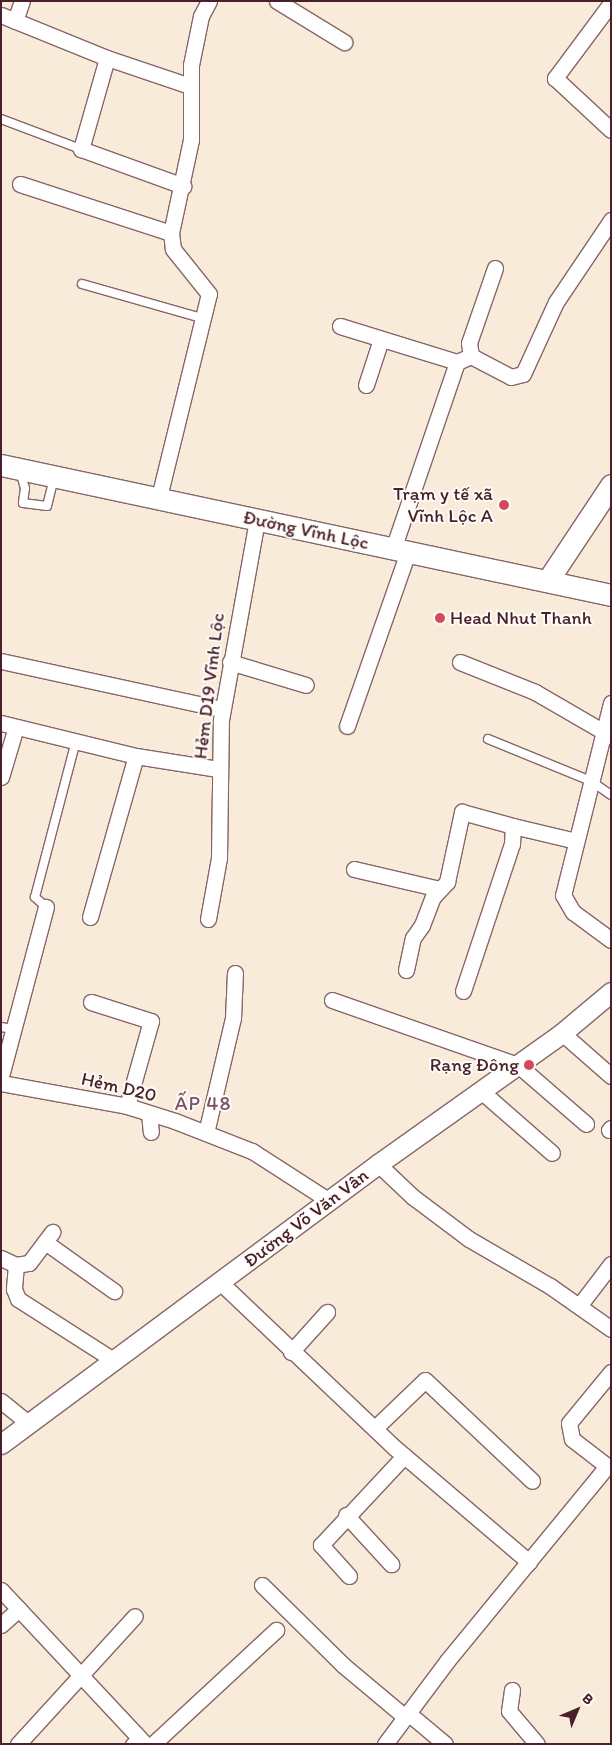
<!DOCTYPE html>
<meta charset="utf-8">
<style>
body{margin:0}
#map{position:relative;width:612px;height:1745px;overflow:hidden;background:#f9ebd9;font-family:Itim,sans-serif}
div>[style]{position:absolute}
.roads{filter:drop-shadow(1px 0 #876668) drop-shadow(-1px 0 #876668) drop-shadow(0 1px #876668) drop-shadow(0 -1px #876668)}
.service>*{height:8px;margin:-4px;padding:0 4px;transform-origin:4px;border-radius:4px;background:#fff}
.minor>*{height:15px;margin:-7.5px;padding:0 7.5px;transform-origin:7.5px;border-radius:7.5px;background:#fff}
.tertiary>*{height:19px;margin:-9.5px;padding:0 9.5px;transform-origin:9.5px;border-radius:9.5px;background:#fff}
.secondary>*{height:21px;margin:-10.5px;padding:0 10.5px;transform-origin:10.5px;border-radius:10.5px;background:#fff}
.dots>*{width:14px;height:14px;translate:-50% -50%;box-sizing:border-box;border:2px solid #fdfcf7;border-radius:50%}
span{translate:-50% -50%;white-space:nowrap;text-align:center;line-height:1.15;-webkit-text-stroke:4px #fdfcf7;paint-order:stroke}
.poi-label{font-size:19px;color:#4a1f2b}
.right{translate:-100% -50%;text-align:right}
.left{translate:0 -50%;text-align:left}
.street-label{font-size:19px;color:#4a1f2b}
.neighbourhood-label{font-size:20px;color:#7b5069;letter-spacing:1px}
.frame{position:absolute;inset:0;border:2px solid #4a1f2b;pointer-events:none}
.north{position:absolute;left:552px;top:1685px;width:50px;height:50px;-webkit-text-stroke:4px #fdfcf7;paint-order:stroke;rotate:45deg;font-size:14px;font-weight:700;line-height:20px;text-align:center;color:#4a1f2b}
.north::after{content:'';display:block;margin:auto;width:18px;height:22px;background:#4a1f2b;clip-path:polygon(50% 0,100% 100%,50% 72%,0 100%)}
</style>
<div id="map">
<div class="roads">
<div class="service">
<div style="left:1px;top:119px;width:85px;rotate:20.6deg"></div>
<div style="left:82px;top:284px;width:128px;rotate:15.9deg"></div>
<div style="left:20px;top:471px;width:18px;rotate:74deg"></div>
<div style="left:25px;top:488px;width:15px;rotate:98deg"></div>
<div style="left:23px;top:503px;width:24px;rotate:7deg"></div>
<div style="left:47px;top:506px;width:29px;rotate:-76deg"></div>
<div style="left:488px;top:739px;width:111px;rotate:22.2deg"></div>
<div style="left:591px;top:781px;width:24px;rotate:35deg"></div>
<div style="left:46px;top:907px;width:15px;rotate:-138deg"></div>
<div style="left:35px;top:897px;width:161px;rotate:-75.3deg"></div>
<div style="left:1px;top:1027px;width:11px;rotate:10deg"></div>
<div style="left:130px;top:1744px;width:11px;rotate:-49deg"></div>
</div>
<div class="minor">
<div style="left:277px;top:1px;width:79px;rotate:31.5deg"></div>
<div style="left:611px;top:3px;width:94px;rotate:126.7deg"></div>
<div style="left:555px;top:78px;width:76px;rotate:42.9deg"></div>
<div style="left:1px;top:15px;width:114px;rotate:22.1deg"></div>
<div style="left:107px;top:58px;width:95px;rotate:105.9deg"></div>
<div style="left:81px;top:149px;width:109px;rotate:19.9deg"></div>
<div style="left:15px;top:21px;width:21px;rotate:-71deg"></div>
<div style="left:107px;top:58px;width:88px;rotate:18.6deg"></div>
<div style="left:20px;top:184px;width:159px;rotate:18deg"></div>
<div style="left:495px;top:268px;width:79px;rotate:109.1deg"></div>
<div style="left:469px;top:343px;width:13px;rotate:81deg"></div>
<div style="left:471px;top:356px;width:45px;rotate:27.7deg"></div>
<div style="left:511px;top:377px;width:12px;rotate:-14deg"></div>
<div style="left:523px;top:374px;width:79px;rotate:-65.4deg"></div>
<div style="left:556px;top:302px;width:99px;rotate:-56.1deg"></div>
<div style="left:340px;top:326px;width:122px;rotate:17.1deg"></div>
<div style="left:366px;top:385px;width:48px;rotate:-71.9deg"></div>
<div style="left:159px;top:497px;width:209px;rotate:-76.2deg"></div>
<div style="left:209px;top:294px;width:58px;rotate:-128.7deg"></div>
<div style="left:173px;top:249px;width:16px;rotate:-97deg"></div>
<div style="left:171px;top:233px;width:95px;rotate:-77.9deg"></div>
<div style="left:191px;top:140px;width:75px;rotate:-90deg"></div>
<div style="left:191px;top:65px;width:50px;rotate:-78.5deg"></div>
<div style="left:201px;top:16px;width:17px;rotate:-62deg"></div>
<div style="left:393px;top:549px;width:198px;rotate:-71.1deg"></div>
<div style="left:457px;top:362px;width:15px;rotate:-23deg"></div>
<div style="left:1px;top:661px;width:226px;rotate:12.3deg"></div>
<div style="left:230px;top:662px;width:79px;rotate:16.8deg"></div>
<div style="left:460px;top:662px;width:81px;rotate:21.8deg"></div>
<div style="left:535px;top:692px;width:88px;rotate:30.1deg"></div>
<div style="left:611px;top:703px;width:198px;rotate:104deg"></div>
<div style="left:563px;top:895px;width:20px;rotate:60deg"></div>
<div style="left:573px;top:912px;width:47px;rotate:36.4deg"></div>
<div style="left:1px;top:723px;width:139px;rotate:13.7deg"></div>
<div style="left:136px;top:756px;width:83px;rotate:9deg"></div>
<div style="left:347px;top:726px;width:184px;rotate:-70.7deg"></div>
<div style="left:1px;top:777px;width:52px;rotate:-73.3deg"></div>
<div style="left:354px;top:869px;width:88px;rotate:13.1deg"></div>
<div style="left:90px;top:917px;width:167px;rotate:-74.1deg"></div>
<div style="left:208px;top:919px;width:62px;rotate:-79.8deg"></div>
<div style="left:219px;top:858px;width:138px;rotate:-89.2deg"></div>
<div style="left:221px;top:720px;width:203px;rotate:-79.8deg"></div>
<div style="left:406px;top:970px;width:33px;rotate:-78deg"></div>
<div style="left:413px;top:938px;width:16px;rotate:-55deg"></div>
<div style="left:422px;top:925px;width:30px;rotate:-69deg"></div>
<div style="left:433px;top:897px;width:21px;rotate:-47deg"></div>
<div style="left:447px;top:882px;width:72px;rotate:-77.9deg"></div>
<div style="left:462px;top:812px;width:53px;rotate:15.4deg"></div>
<div style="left:463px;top:991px;width:155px;rotate:-71.6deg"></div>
<div style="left:512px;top:844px;width:18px;rotate:-87deg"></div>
<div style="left:513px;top:826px;width:65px;rotate:13.4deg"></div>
<div style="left:332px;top:1000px;width:197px;rotate:19.3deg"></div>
<div style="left:518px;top:1065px;width:90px;rotate:40.9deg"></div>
<div style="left:91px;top:1002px;width:63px;rotate:17.6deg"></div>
<div style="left:151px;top:1021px;width:88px;rotate:105.8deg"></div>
<div style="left:562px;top:1033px;width:65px;rotate:41.3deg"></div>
<div style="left:1px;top:1076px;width:175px;rotate:-75.1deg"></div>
<div style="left:1px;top:1083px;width:128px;rotate:10.3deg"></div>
<div style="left:127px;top:1106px;width:50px;rotate:17.4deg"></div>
<div style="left:175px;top:1121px;width:83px;rotate:21.3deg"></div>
<div style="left:252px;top:1151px;width:90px;rotate:32.8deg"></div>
<div style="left:481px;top:1091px;width:94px;rotate:41.1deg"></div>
<div style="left:149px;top:1114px;width:18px;rotate:84deg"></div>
<div style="left:609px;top:1130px;width:3px;rotate:-45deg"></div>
<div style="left:206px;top:1133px;width:118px;rotate:-76.8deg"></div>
<div style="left:233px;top:1018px;width:45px;rotate:-87.5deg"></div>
<div style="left:378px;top:1164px;width:48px;rotate:43.3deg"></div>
<div style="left:413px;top:1197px;width:70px;rotate:36.9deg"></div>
<div style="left:469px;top:1239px;width:94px;rotate:30.1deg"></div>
<div style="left:550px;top:1286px;width:75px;rotate:35.2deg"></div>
<div style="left:45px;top:1242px;width:85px;rotate:35.4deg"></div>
<div style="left:1px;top:1258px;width:17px;rotate:25deg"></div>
<div style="left:16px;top:1265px;width:24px;rotate:95deg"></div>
<div style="left:14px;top:1289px;width:11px;rotate:68deg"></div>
<div style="left:18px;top:1299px;width:115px;rotate:32.6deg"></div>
<div style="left:16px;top:1265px;width:13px;rotate:-9deg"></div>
<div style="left:29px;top:1263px;width:39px;rotate:-53deg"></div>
<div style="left:221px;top:1283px;width:240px;rotate:43.5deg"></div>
<div style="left:395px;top:1448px;width:176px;rotate:40.4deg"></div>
<div style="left:579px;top:1306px;width:53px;rotate:-52.7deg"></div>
<div style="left:291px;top:1352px;width:54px;rotate:-48deg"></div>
<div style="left:1px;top:1401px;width:35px;rotate:39deg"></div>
<div style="left:375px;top:1428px;width:69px;rotate:-43.8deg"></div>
<div style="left:425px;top:1380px;width:147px;rotate:43.3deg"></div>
<div style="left:346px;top:1515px;width:67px;rotate:47.4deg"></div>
<div style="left:349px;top:1576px;width:42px;rotate:-132.1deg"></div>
<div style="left:321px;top:1545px;width:122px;rotate:-47deg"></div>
<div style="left:262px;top:1585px;width:114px;rotate:44.6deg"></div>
<div style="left:343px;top:1665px;width:81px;rotate:40deg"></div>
<div style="left:1px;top:1590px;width:211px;rotate:46.9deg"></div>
<div style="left:1px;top:1625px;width:24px;rotate:-42deg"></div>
<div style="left:512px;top:1690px;width:21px;rotate:98deg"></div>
<div style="left:509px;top:1711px;width:43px;rotate:49.7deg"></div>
<div style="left:408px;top:1713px;width:48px;rotate:40deg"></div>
<div style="left:18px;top:1744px;width:173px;rotate:-47.6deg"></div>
<div style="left:153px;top:1744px;width:168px;rotate:-42.8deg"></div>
<div style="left:385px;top:1744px;width:104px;rotate:-53.2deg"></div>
<div style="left:447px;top:1661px;width:252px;rotate:-50.6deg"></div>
<div style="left:607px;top:1466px;width:44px;rotate:-142.4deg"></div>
<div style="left:572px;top:1439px;width:16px;rotate:-101deg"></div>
<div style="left:569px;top:1423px;width:66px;rotate:-50.5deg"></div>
</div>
<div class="tertiary">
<div style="left:1px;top:1444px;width:470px;rotate:-36.6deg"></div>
<div style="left:378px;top:1164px;width:226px;rotate:-35.4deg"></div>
<div style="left:562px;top:1033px;width:64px;rotate:-39.9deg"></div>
</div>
<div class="secondary">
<div style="left:1px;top:465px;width:624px;rotate:12.03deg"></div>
<div style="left:548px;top:580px;width:114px;rotate:-56.4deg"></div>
</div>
</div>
<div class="dots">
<div style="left:504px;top:505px;background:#d1495b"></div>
<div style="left:440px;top:618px;background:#d1495b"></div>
<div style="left:529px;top:1065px;background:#d1495b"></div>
</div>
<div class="poi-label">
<span class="right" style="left:493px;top:505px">Trạm y tế xã<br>Vĩnh Lộc A</span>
<span class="left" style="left:450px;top:618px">Head Nhut Thanh</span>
<span class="right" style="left:519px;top:1065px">Rạng Đông</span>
</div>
<div class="street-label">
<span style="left:306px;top:530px;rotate:12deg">Đường Vĩnh Lộc</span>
<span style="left:209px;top:686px;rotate:-83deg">Hẻm D19 Vĩnh Lộc</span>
<span style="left:119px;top:1087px;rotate:13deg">Hẻm D20</span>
<span style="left:306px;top:1218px;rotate:-37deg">Đường Võ Văn Vân</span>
</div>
<div class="neighbourhood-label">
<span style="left:203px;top:1103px">ẤP 48</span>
</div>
<div class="frame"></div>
<div class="north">B</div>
</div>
